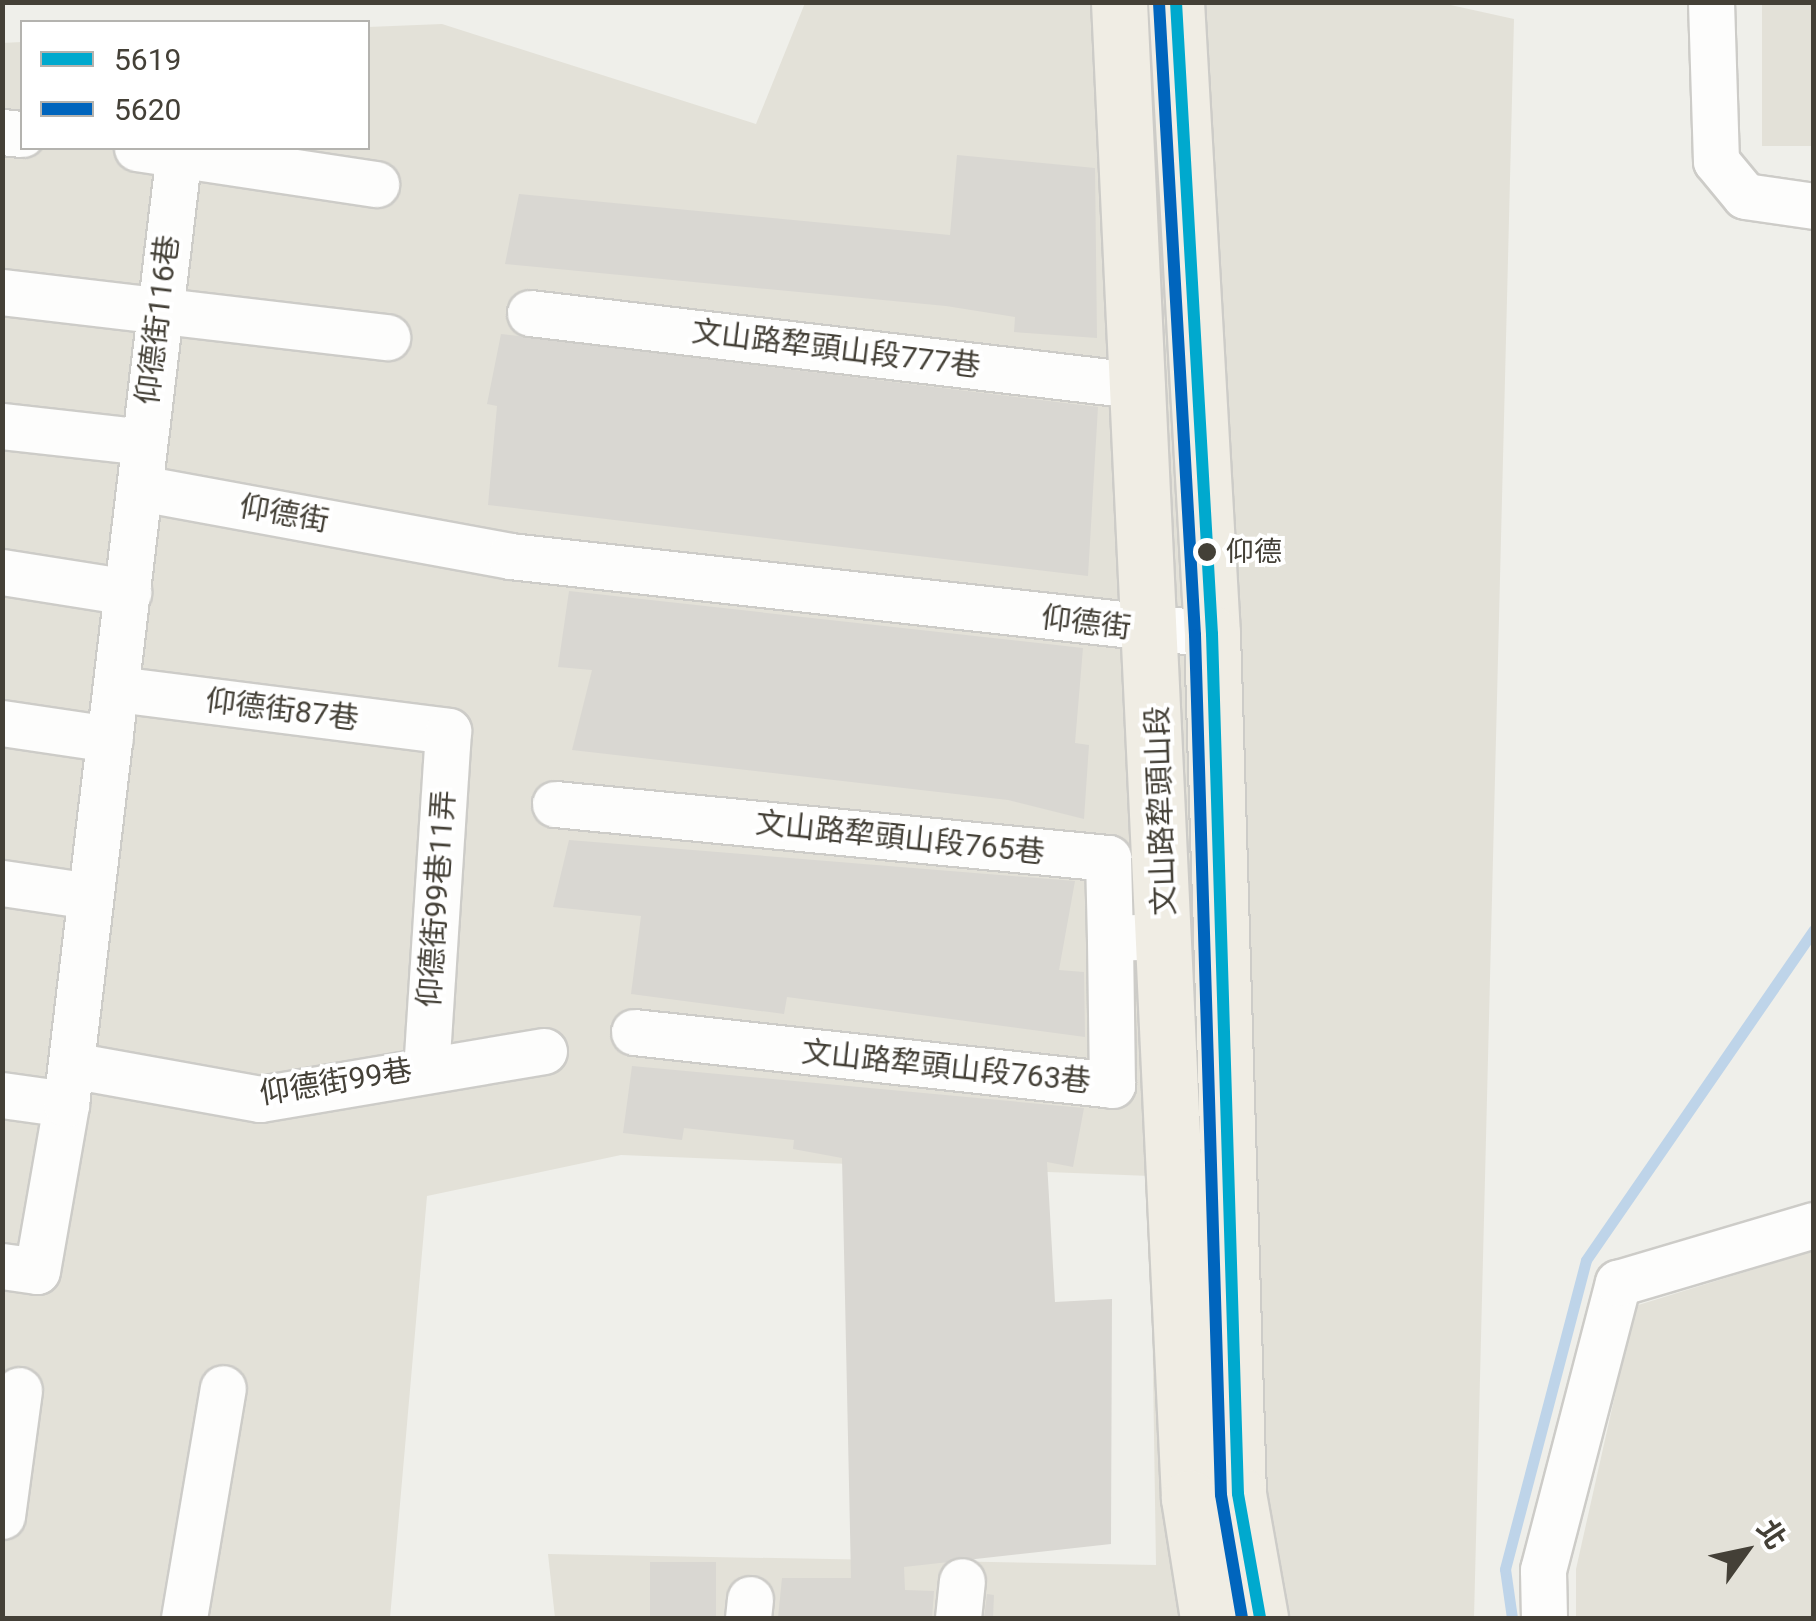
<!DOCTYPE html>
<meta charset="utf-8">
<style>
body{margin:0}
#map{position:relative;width:1816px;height:1621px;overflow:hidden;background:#efefea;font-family:Roboto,"Noto Sans TC",sans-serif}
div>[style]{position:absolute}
.residential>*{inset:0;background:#e3e1d8;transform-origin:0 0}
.stream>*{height:11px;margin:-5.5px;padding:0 5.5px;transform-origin:5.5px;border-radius:5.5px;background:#bed4e9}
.building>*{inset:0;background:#d9d7d2;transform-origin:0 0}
.roads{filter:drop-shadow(2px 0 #cdccc8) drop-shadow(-2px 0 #cdccc8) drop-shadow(0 2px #cdccc8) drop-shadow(0 -2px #cdccc8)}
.minor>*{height:45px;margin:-22.5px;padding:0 22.5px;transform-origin:22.5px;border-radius:22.5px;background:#fdfdfc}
.major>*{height:55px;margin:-27.5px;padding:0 27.5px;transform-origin:27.5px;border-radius:27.5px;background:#f0ede4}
.bus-1>*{height:12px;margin:-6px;padding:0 6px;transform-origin:6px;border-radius:6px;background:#00a9ce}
.bus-2>*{height:12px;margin:-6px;padding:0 6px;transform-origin:6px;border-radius:6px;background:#0065bd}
.dots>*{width:28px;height:28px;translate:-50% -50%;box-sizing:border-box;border:5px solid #fff;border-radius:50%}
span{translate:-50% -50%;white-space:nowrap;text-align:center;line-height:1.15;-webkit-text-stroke:8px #fff;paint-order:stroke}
.bus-label{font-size:28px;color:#444037}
.left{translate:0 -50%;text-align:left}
.street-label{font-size:30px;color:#444037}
.frame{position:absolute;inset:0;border:5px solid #444037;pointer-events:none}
.legend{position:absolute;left:20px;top:20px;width:350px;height:130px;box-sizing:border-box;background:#fff;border:2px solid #b4b3af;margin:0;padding:12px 18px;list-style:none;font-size:30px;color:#444037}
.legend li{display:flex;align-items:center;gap:20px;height:50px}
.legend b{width:50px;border:2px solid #b4b3af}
.north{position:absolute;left:1696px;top:1501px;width:100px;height:100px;-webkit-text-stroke:8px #fff;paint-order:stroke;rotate:57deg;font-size:28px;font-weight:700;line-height:40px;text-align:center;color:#444037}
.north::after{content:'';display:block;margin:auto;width:35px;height:45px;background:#444037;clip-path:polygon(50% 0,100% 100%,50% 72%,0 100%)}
</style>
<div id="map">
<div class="residential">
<div style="clip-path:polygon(1437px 2px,1514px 19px,1474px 1618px,555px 1618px,548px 1554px,1156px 1565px,1150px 1176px,621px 1155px,427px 1196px,390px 1618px,3px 1618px,2px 43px,22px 42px,22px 148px,368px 148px,368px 27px,442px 24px,756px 124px,805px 3px)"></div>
<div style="left:1762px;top:3px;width:51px;height:143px"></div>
<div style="clip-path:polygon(1813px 1251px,1813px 1618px,1576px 1618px,1576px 1569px,1635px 1306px)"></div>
</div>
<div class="stream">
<div style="left:1512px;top:1618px;width:49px;rotate:-98.1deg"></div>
<div style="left:1505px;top:1569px;width:319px;rotate:-75.3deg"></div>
<div style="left:1586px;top:1260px;width:401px;rotate:-55.4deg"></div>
</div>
<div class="building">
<div style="clip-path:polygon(957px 155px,1095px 168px,1097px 338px,1014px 332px,1015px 317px,946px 306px,505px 264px,519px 194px,950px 235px)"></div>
<div style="clip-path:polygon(501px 334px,1098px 407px,1088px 576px,488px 505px,497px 406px,487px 404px)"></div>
<div style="clip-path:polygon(569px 591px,1083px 648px,1075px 743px,1089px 745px,1084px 819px,1008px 800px,572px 750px,592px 670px,558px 667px)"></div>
<div style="clip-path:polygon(569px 840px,1075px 881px,1059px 970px,1084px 972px,1085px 1037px,787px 997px,784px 1014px,631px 994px,641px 916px,553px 907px)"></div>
<div style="clip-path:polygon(632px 1066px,1084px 1108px,1073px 1167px,1047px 1162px,1055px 1302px,1112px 1299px,1111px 1544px,904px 1567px,905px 1590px,934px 1591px,932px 1618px,778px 1618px,782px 1578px,851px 1578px,842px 1158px,793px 1149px,794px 1140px,684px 1128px,682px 1140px,623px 1133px)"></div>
<div style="left:650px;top:1562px;width:66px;height:56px"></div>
<div style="clip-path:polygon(987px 1594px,994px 1595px,993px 1618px,984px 1618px)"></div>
</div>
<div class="roads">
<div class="minor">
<div style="left:1711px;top:2px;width:159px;rotate:88.2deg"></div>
<div style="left:1716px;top:161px;width:45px;rotate:50.4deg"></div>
<div style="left:1745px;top:196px;width:70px;rotate:8.2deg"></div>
<div style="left:2px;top:132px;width:20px;rotate:6deg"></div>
<div style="left:137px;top:148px;width:242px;rotate:8.6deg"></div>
<div style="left:2px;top:292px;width:388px;rotate:6.7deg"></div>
<div style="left:530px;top:313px;width:616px;rotate:6.8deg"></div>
<div style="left:2px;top:426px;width:143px;rotate:6.4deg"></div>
<div style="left:140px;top:488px;width:376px;rotate:10.4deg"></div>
<div style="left:510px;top:556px;width:706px;rotate:6.34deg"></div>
<div style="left:2px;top:572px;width:128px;rotate:9deg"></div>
<div style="left:117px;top:689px;width:334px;rotate:7.2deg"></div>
<div style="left:448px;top:731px;width:337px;rotate:93.7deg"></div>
<div style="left:2px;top:723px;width:109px;rotate:8.4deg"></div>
<div style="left:555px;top:804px;width:556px;rotate:5.58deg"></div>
<div style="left:1108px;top:858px;width:80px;rotate:88.6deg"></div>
<div style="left:1110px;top:938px;width:56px;rotate:-2deg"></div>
<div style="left:2px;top:883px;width:89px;rotate:8.4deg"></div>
<div style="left:634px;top:1032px;width:481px;rotate:6.3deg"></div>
<div style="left:1112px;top:1085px;width:147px;rotate:-90.8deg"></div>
<div style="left:71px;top:1065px;width:192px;rotate:10.2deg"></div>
<div style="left:260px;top:1099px;width:288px;rotate:-9.6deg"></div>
<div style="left:2px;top:1095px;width:65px;rotate:8deg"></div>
<div style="left:2px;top:1266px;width:35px;rotate:8deg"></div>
<div style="left:37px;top:1271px;width:169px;rotate:-80.1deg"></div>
<div style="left:66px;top:1104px;width:959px;rotate:-83.23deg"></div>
<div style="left:2px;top:1516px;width:127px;rotate:-82.3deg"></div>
<div style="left:184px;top:1618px;width:233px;rotate:-80.4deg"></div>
<div style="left:748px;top:1618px;width:19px;rotate:-84deg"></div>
<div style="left:958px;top:1618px;width:37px;rotate:-84deg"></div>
<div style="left:1544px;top:1618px;width:48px;rotate:-91.2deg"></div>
<div style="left:1543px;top:1570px;width:297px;rotate:-75.4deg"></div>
<div style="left:1618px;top:1283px;width:204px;rotate:-16.5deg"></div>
</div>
<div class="major">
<div style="left:1119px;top:2px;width:1498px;rotate:87.32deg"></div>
<div style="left:1189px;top:1498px;width:121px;rotate:81deg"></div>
<div style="left:1176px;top:2px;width:633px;rotate:86.74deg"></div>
<div style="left:1212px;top:634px;width:860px;rotate:88.27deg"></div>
<div style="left:1238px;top:1494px;width:126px;rotate:79.9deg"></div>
</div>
</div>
<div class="bus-1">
<div style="left:1176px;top:2px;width:633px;rotate:86.74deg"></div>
<div style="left:1212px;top:634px;width:860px;rotate:88.27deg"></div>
<div style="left:1238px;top:1494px;width:126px;rotate:79.9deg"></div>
</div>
<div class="bus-2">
<div style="left:1159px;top:3px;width:633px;rotate:86.74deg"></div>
<div style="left:1195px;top:635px;width:860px;rotate:88.27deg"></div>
<div style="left:1221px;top:1495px;width:125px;rotate:80.3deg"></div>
</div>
<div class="dots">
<div style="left:1207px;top:552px;background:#444037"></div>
</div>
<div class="bus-label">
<span class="left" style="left:1226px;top:552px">仰德</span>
</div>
<div class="street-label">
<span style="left:158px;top:320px;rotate:-83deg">仰德街116巷</span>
<span style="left:836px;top:349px;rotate:7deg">文山路犂頭山段777巷</span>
<span style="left:284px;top:514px;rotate:10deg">仰德街</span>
<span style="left:1086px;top:623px;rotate:7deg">仰德街</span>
<span style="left:282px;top:710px;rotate:7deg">仰德街87巷</span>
<span style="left:1161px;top:811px;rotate:-92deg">文山路犂頭山段</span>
<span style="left:900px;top:838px;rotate:6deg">文山路犂頭山段765巷</span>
<span style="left:437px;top:899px;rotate:-86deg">仰德街99巷11弄</span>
<span style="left:946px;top:1067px;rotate:6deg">文山路犂頭山段763巷</span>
<span style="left:336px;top:1082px;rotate:-9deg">仰德街99巷</span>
</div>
<div class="frame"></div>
<ul class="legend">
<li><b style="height:12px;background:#00a9ce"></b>5619</li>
<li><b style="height:12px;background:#0065bd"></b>5620</li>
</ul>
<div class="north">北</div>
</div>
